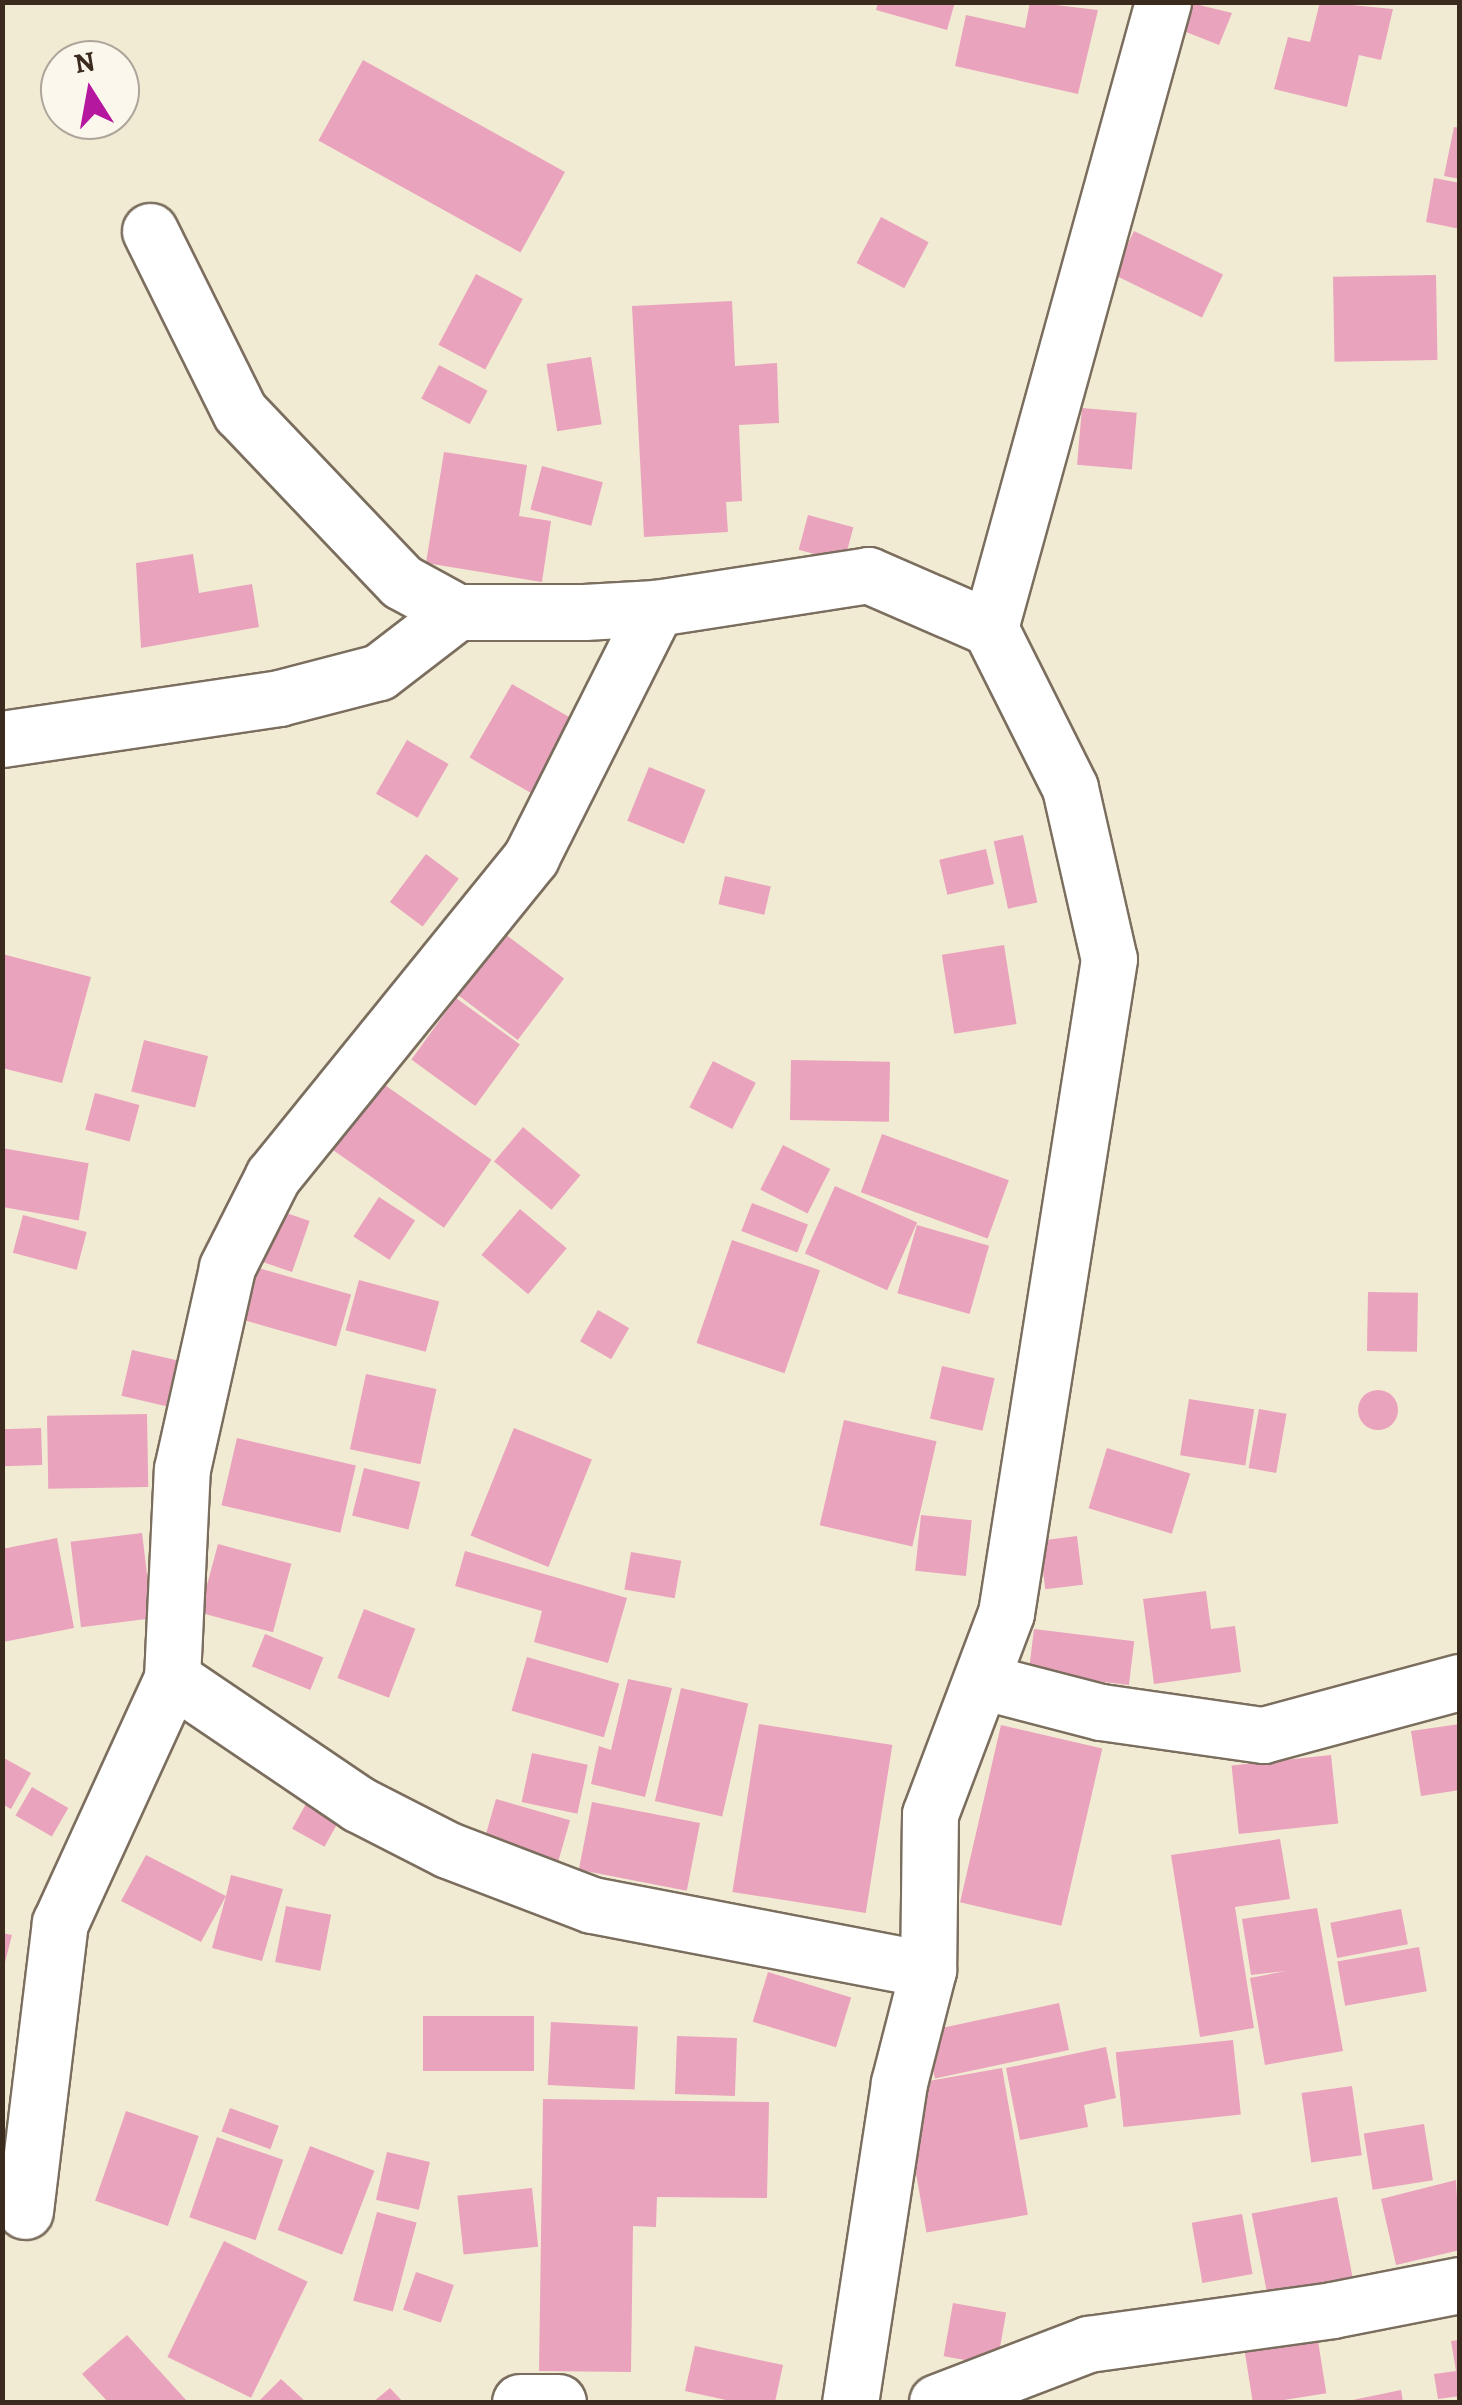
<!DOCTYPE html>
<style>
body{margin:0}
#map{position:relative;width:1462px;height:2405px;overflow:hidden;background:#f2ebd4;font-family:Alegreya,serif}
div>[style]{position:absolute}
.building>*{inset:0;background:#e9a3bc;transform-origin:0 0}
.round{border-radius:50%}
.roads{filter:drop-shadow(2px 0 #7b6e5e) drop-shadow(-2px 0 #7b6e5e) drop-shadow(0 2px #7b6e5e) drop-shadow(0 -2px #7b6e5e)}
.street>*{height:55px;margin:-27.5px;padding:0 27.5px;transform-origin:27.5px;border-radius:27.5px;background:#fff}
span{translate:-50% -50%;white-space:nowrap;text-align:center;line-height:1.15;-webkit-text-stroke:9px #fbf7ec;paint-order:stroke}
.frame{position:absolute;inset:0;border:5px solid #3b2a1e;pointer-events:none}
.north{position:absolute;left:40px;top:40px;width:100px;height:100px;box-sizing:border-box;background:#fbf7ec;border:2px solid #aea59a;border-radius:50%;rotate:349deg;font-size:28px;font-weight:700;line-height:40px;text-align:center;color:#3b2a1e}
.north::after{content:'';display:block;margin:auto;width:35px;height:45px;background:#b5179e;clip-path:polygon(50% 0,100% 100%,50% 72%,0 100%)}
</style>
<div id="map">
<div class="building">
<div style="clip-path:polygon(878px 2px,955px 2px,947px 30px,876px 10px)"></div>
<div style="clip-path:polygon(1030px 2px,1098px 10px,1078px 94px,955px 66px,966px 15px,1025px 28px)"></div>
<div style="clip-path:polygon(1187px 2px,1232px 13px,1219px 45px,1176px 28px)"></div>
<div style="clip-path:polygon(1320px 2px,1393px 9px,1381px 60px,1359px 55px,1347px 107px,1274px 89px,1288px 37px,1310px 42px)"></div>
<div style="left:363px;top:60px;width:231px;height:92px;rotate:29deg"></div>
<div style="clip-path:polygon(1454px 127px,1460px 128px,1460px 179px,1444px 176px)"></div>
<div style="clip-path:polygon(1434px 178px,1460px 183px,1460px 229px,1426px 222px)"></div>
<div style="left:881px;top:217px;width:54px;height:52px;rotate:28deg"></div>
<div style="left:1134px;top:231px;width:99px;height:48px;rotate:26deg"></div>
<div style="left:476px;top:274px;width:53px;height:80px;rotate:28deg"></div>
<div style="left:1436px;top:275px;width:85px;height:103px;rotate:89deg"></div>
<div style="clip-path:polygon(732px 301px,735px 366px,777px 363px,779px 423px,739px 425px,742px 501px,726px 502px,728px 532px,644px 537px,632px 306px)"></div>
<div style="left:591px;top:357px;width:68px;height:45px;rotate:81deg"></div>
<div style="left:439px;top:365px;width:55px;height:38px;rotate:28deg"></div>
<div style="left:1082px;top:408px;width:55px;height:57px;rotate:5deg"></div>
<div style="clip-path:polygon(444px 452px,527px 465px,519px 516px,551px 521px,542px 582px,426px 563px)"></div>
<div style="left:542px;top:466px;width:63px;height:45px;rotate:15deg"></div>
<div style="left:808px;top:515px;width:47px;height:36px;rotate:15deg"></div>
<div style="clip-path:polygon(193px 554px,199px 593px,252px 584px,259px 627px,141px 648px,136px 563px)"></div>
<div style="left:512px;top:684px;width:82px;height:85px;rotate:30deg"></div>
<div style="left:407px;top:740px;width:48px;height:62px;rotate:30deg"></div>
<div style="left:649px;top:767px;width:61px;height:58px;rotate:22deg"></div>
<div style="left:1023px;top:835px;width:69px;height:30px;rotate:78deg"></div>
<div style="left:986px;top:849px;width:36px;height:48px;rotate:77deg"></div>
<div style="left:426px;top:854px;width:41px;height:60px;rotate:37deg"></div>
<div style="left:725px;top:876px;width:47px;height:29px;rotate:13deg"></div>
<div style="left:493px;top:925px;width:89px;height:77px;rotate:37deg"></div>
<div style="left:1004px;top:945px;width:80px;height:63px;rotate:81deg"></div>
<div style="clip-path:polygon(2px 954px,91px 977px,62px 1083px,2px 1068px)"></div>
<div style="left:456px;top:998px;width:79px;height:76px;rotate:36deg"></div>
<div style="left:144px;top:1040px;width:66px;height:53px;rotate:14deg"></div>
<div style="left:791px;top:1060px;width:99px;height:60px;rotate:1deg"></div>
<div style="left:713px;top:1061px;width:48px;height:52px;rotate:27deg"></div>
<div style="left:372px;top:1076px;width:146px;height:83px;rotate:35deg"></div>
<div style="left:95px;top:1093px;width:46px;height:38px;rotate:15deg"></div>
<div style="left:523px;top:1127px;width:75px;height:45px;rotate:40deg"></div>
<div style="left:882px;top:1134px;width:135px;height:62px;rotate:20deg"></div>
<div style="left:783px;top:1145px;width:53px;height:50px;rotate:27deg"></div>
<div style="left:2px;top:1148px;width:88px;height:58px;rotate:10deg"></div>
<div style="left:835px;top:1186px;width:90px;height:74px;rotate:24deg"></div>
<div style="left:379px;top:1197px;width:43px;height:47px;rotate:33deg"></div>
<div style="left:752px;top:1203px;width:60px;height:30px;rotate:21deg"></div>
<div style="left:269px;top:1207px;width:43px;height:54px;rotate:19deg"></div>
<div style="left:520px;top:1209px;width:61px;height:60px;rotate:40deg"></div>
<div style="left:23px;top:1215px;width:66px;height:39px;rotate:15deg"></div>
<div style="left:917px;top:1225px;width:75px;height:71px;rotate:16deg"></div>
<div style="left:732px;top:1240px;width:93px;height:109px;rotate:19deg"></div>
<div style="left:255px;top:1267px;width:100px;height:54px;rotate:16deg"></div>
<div style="left:359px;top:1280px;width:83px;height:52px;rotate:15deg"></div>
<div style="left:1368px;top:1292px;width:50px;height:59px;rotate:1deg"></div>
<div style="left:598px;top:1310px;width:36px;height:36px;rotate:30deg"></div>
<div style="left:132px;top:1350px;width:46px;height:47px;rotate:13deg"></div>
<div style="left:942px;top:1366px;width:54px;height:54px;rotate:13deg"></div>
<div style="left:366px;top:1374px;width:72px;height:77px;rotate:12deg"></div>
<div class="round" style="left:1358px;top:1390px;width:40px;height:40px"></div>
<div style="left:1189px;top:1399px;width:66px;height:57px;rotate:9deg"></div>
<div style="left:1259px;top:1409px;width:28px;height:60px;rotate:10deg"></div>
<div style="left:147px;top:1414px;width:73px;height:100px;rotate:89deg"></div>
<div style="left:844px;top:1420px;width:95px;height:108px;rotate:13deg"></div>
<div style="left:41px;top:1428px;width:37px;height:39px;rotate:88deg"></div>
<div style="left:514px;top:1428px;width:84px;height:116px;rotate:22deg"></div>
<div style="left:237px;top:1438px;width:122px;height:69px;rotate:13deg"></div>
<div style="left:1107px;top:1448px;width:87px;height:63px;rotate:17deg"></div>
<div style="left:364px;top:1468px;width:58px;height:49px;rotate:14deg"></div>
<div style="left:921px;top:1515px;width:51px;height:56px;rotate:6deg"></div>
<div style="left:142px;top:1533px;width:86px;height:72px;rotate:83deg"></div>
<div style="left:1077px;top:1536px;width:49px;height:38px;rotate:83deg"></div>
<div style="clip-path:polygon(57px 1538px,74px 1628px,3px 1642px,2px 1549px)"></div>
<div style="left:218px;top:1544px;width:76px;height:71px;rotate:15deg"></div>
<div style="clip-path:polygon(465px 1551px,627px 1598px,608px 1663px,534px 1642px,542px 1611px,455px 1586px)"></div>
<div style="left:631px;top:1552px;width:51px;height:38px;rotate:10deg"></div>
<div style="clip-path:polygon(1206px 1591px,1211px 1629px,1235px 1626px,1241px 1672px,1154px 1684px,1143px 1599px)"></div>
<div style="left:364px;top:1609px;width:55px;height:74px;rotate:21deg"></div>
<div style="left:1034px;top:1629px;width:101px;height:44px;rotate:7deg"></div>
<div style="left:265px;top:1634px;width:63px;height:35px;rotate:22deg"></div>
<div style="left:527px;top:1657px;width:96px;height:56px;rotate:16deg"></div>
<div style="clip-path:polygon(628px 1679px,672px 1688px,645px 1797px,591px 1784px,599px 1746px,611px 1750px)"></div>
<div style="left:681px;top:1688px;width:69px;height:116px;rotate:13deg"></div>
<div style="left:759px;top:1724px;width:135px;height:170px;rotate:9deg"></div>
<div style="clip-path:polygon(1460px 1724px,1460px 1790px,1421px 1796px,1411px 1731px)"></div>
<div style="left:1001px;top:1725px;width:104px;height:182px;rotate:13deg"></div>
<div style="left:532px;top:1753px;width:57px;height:50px;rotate:12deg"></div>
<div style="left:1331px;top:1755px;width:69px;height:100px;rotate:84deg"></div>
<div style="clip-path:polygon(2px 1757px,31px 1773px,11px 1809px,2px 1804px)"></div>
<div style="left:32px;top:1787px;width:42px;height:33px;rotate:30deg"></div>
<div style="left:312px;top:1793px;width:37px;height:41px;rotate:29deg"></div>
<div style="left:496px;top:1799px;width:77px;height:45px;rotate:16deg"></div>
<div style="left:592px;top:1802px;width:110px;height:69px;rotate:11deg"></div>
<div style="clip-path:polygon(1280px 1839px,1290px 1899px,1235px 1907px,1254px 2028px,1200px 2037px,1171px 1855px)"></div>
<div style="clip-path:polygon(146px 1855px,226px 1896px,231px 1875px,283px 1889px,262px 1961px,212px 1948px,226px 1896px,201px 1942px,121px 1901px)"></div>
<div style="left:286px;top:1906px;width:46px;height:57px;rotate:11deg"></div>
<div style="clip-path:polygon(1317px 1908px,1343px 2051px,1265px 2065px,1250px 1978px,1286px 1971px,1251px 1975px,1242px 1919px)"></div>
<div style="left:1401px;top:1909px;width:36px;height:72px;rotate:79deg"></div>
<div style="clip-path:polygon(2px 1933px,12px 1935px,4px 1966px,2px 1966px)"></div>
<div style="left:1419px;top:1947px;width:45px;height:83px;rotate:80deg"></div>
<div style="left:768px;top:1972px;width:87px;height:52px;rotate:17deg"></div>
<div style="left:1059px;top:2003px;width:48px;height:137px;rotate:78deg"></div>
<div style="left:534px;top:2016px;width:55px;height:111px;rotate:90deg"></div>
<div style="left:551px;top:2022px;width:87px;height:63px;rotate:3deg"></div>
<div style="left:677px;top:2036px;width:60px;height:58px;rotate:2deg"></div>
<div style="left:1233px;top:2040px;width:75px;height:118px;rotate:84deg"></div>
<div style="clip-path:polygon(1106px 2047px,1116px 2098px,1084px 2105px,1088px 2127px,1020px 2140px,1006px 2068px)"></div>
<div style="left:1002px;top:2068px;width:149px;height:103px;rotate:80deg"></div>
<div style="left:1352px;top:2086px;width:70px;height:51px;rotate:82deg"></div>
<div style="clip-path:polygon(543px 2099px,769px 2102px,767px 2198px,657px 2197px,656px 2227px,633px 2226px,631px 2372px,539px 2371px)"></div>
<div style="left:230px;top:2108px;width:52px;height:25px;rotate:20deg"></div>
<div style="left:126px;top:2111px;width:77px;height:95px;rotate:19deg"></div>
<div style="left:1424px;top:2124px;width:57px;height:61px;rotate:81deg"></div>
<div style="left:217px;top:2137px;width:70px;height:85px;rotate:19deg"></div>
<div style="left:310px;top:2146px;width:69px;height:90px;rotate:21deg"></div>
<div style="left:387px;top:2152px;width:44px;height:49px;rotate:13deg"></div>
<div style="clip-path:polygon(1456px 2180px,1460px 2250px,1396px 2265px,1381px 2199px)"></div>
<div style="left:532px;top:2188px;width:59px;height:75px;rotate:84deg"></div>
<div style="left:1337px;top:2197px;width:81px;height:87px;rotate:79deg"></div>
<div style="left:377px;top:2212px;width:41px;height:92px;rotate:15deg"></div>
<div style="left:1242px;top:2214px;width:61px;height:51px;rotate:80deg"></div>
<div style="left:224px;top:2241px;width:93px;height:129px;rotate:26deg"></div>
<div style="left:416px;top:2272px;width:40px;height:40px;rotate:19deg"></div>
<div style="left:953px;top:2303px;width:54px;height:54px;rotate:10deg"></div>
<div style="clip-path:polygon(127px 2335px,186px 2400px,183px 2402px,108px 2402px,82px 2374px)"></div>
<div style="clip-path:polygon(1460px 2340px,1460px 2396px,1438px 2399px,1434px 2374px,1456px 2371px,1451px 2341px)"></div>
<div style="left:1318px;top:2341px;width:53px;height:74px;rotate:81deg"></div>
<div style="clip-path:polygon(695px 2346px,783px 2365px,775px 2402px,735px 2402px,685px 2391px)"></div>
<div style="clip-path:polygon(281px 2379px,306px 2402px,258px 2402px)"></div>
<div style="clip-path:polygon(390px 2388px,403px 2402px,373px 2402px)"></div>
<div style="clip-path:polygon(1401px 2390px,1403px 2402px,1348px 2402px,1348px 2401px)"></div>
</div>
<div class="roads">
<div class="street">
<div style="left:150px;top:231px;width:202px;rotate:63.6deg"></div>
<div style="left:240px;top:412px;width:235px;rotate:46.4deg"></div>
<div style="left:402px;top:582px;width:63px;rotate:28.6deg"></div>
<div style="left:457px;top:612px;width:127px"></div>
<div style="left:584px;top:612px;width:72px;rotate:-3.2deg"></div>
<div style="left:656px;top:608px;width:215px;rotate:-8.8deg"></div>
<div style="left:868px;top:575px;width:133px;rotate:23.5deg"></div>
<div style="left:990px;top:628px;width:179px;rotate:63.4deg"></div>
<div style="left:1070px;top:788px;width:175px;rotate:77.2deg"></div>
<div style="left:1109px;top:959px;width:662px;rotate:98.95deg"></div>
<div style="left:1006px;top:1613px;width:215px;rotate:110.7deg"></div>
<div style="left:930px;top:1814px;width:156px;rotate:90.7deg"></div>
<div style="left:928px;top:1970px;width:117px;rotate:104.4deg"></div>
<div style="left:899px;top:2083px;width:323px;rotate:98.7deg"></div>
<div style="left:990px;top:628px;width:649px;rotate:-74.55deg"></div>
<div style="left:2px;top:739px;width:280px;rotate:-8.4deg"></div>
<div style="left:279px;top:698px;width:103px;rotate:-14.6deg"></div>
<div style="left:379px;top:672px;width:98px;rotate:-37.6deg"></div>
<div style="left:172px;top:1678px;width:225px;rotate:34.1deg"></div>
<div style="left:358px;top:1804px;width:101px;rotate:27.1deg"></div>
<div style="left:448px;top:1850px;width:154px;rotate:20.9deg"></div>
<div style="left:592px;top:1905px;width:342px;rotate:10.9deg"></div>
<div style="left:981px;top:1681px;width:124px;rotate:14.5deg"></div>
<div style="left:1101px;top:1712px;width:164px;rotate:8.1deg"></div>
<div style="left:1263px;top:1735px;width:204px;rotate:-15.1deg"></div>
<div style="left:25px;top:2211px;width:290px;rotate:-83.1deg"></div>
<div style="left:60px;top:1923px;width:269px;rotate:-65.4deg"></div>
<div style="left:172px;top:1678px;width:209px;rotate:-87.3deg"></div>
<div style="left:182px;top:1469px;width:207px;rotate:-77.4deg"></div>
<div style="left:227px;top:1267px;width:102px;rotate:-63.2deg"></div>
<div style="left:273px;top:1176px;width:410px;rotate:-51deg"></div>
<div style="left:531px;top:857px;width:279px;rotate:-63.3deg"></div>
<div style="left:520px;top:2402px;width:38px"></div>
<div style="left:937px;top:2402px;width:162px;rotate:-21deg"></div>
<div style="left:1088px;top:2344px;width:246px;rotate:-7.9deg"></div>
<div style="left:1332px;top:2310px;width:130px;rotate:-11.1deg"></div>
</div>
</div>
<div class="frame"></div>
<div class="north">N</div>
</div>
